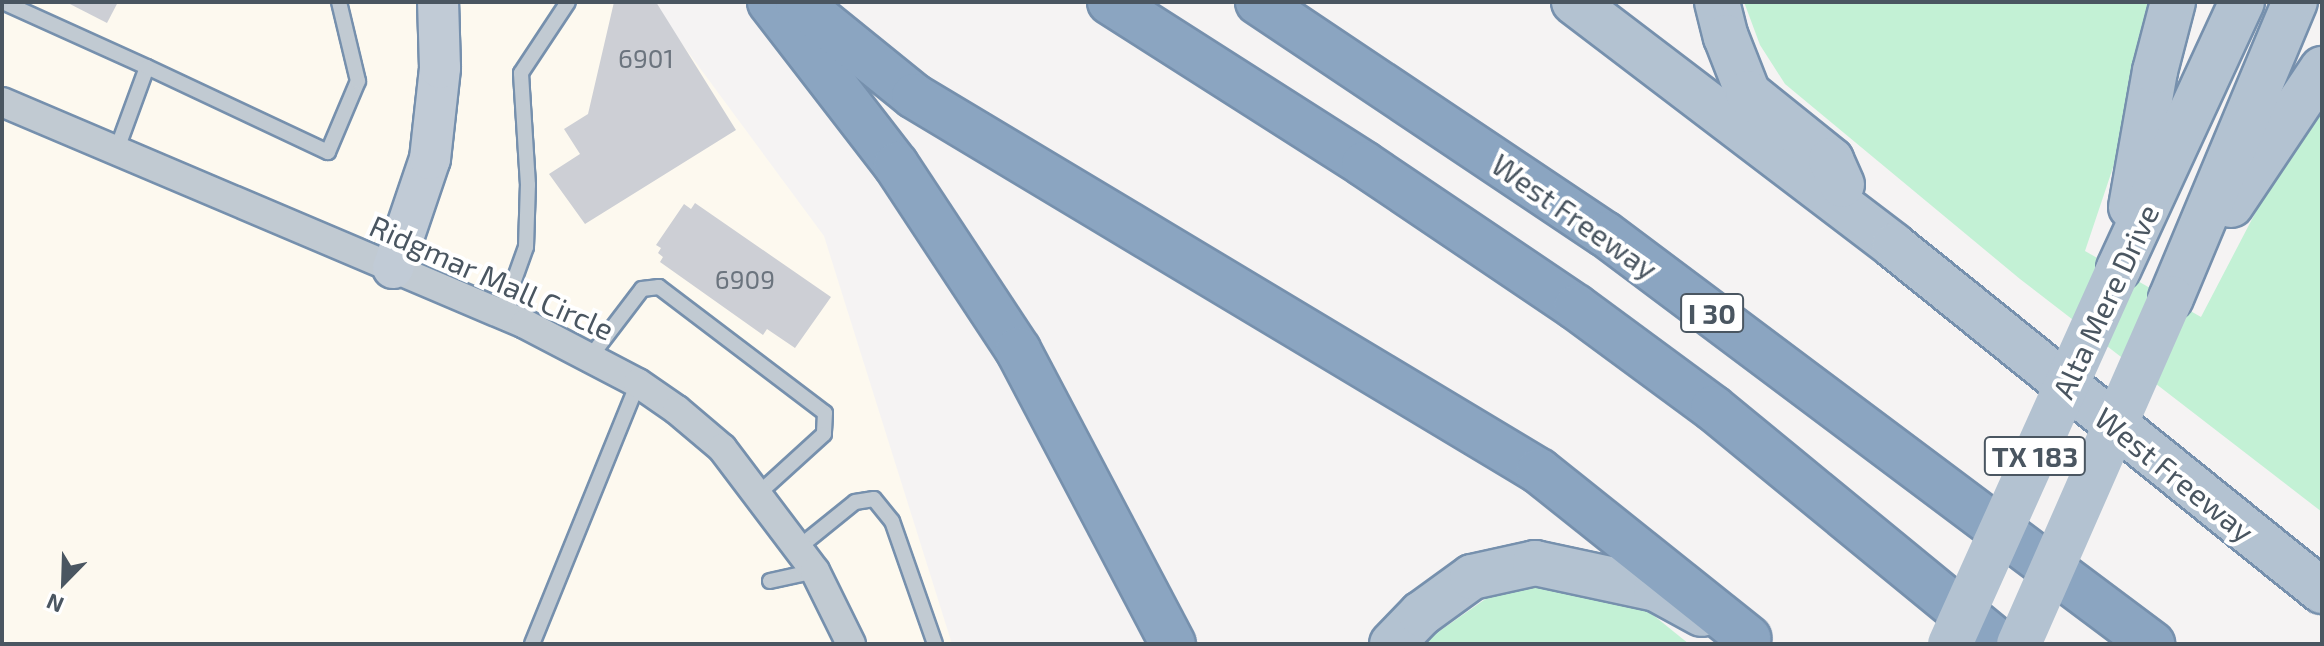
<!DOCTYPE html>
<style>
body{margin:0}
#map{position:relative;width:2324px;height:646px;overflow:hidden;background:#f5f3f3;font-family:"Exo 2",sans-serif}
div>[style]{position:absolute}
.commercial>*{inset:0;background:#fdf9ef}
.green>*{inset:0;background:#c3f1d5}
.building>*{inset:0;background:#cdcfd5}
.roads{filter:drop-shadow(2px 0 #7690ad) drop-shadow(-2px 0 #7690ad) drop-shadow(0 2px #7690ad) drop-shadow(0 -2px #7690ad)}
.lane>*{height:14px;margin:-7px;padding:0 7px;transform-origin:7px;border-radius:7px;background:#c1cad2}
.street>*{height:28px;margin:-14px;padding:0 14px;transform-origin:14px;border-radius:14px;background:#c1cad2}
.secondary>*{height:40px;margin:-20px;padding:0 20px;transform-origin:20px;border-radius:20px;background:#c1cbd6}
.primary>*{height:44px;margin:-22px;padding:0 22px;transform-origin:22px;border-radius:22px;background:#b3c2d1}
.highway>*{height:44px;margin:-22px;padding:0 22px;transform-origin:22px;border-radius:22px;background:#8ba5c1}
.primary-bridge>*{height:44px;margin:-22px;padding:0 22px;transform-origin:22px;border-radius:22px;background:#b3c2d1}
span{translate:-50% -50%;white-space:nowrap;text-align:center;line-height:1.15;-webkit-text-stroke:8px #fff;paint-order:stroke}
.number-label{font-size:26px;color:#6b747e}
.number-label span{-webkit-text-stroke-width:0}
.shield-label span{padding:2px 6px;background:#fff;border:2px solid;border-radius:6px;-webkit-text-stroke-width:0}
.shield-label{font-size:28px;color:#4a5661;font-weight:700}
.street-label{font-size:30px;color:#4a5661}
.frame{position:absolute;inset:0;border:4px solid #4a5661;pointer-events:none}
.north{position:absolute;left:24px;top:542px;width:80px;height:80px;-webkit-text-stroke:6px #fff;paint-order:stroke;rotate:203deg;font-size:22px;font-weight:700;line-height:32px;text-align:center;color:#4a5661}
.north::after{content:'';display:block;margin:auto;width:28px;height:36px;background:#4a5661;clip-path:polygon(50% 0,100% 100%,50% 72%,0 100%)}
</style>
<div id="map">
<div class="commercial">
<div style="clip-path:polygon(2px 2px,651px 2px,824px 236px,952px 644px,2px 644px)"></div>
</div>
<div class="green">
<div style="clip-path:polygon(1744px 2px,2162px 2px,2138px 93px,2085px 251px,2201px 317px,2299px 129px,2322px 105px,2322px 512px,2020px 279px,1785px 84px,1760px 45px)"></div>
<div style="clip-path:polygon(1570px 583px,1637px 602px,1689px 644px,1421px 644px,1494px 593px)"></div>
</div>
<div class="building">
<div style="clip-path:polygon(66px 2px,118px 2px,107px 23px)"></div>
<div style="clip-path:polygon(614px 2px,656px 2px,736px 130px,585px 224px,549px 174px,580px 154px,564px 129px,588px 114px)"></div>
<div style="clip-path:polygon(695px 203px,831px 297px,795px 348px,767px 329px,763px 335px,660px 262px,663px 257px,658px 253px,661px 248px,656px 245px,684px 204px,691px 209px)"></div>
</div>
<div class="roads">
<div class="lane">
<div style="left:3px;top:2px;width:158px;rotate:24.3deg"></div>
<div style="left:117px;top:149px;width:87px;rotate:-69.9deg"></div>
<div style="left:147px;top:67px;width:200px;rotate:25.2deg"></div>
<div style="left:328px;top:152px;width:77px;rotate:-67.1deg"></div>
<div style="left:358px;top:81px;width:81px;rotate:-103.5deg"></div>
<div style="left:502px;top:314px;width:71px;rotate:-70.3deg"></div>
<div style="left:526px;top:247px;width:62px;rotate:-88.2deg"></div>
<div style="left:528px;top:185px;width:112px;rotate:-93.6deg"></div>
<div style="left:521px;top:73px;width:85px;rotate:-56.5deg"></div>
<div style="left:591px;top:356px;width:84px;rotate:-52.7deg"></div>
<div style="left:642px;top:289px;width:17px;rotate:-7deg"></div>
<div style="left:659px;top:287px;width:208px;rotate:37.2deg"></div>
<div style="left:825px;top:413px;width:21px;rotate:93deg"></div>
<div style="left:824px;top:434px;width:89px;rotate:137.7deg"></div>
<div style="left:798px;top:548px;width:73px;rotate:-38.9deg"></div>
<div style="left:855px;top:502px;width:19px;rotate:-9deg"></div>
<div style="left:874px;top:499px;width:28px;rotate:51deg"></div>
<div style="left:892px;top:521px;width:130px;rotate:70.7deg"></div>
<div style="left:770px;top:581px;width:46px;rotate:-12.5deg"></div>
<div style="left:532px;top:644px;width:282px;rotate:-67.9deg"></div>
</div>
<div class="street">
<div style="left:2px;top:102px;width:568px;rotate:23deg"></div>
<div style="left:525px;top:324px;width:127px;rotate:27.6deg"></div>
<div style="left:638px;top:383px;width:47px;rotate:34.7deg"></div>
<div style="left:677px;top:410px;width:59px;rotate:40.2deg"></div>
<div style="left:722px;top:448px;width:154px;rotate:52.9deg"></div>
<div style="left:815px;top:571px;width:81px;rotate:63.7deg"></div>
</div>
<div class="secondary">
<div style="left:393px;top:268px;width:115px;rotate:-71.3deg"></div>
<div style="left:430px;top:159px;width:92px;rotate:-83.7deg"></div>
<div style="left:440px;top:68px;width:66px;rotate:-91.7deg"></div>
</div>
<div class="primary">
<div style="left:1574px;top:2px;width:402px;rotate:37.3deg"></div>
<div style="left:1894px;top:246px;width:550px;rotate:38.87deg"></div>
<div style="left:1717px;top:2px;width:36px;rotate:76deg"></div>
<div style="left:1726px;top:37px;width:60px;rotate:68.6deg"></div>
<div style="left:1748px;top:93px;width:107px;rotate:38.9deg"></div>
<div style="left:1831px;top:160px;width:27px;rotate:66deg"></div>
<div style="left:2231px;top:205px;width:164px;rotate:-56.2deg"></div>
<div style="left:2131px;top:207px;width:138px;rotate:-80deg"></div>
<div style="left:2155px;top:71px;width:71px;rotate:-75.4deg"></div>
<div style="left:2119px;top:268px;width:293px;rotate:-65.2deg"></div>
<div style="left:2171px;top:298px;width:321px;rotate:-67.3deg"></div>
<div style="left:1392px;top:644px;width:42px;rotate:-46deg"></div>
<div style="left:1421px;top:614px;width:63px;rotate:-36deg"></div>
<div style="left:1472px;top:577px;width:65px;rotate:-12.5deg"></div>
<div style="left:1535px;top:563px;width:124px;rotate:12.1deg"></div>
<div style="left:1656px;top:589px;width:52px;rotate:28.5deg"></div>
</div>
<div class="highway">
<div style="left:770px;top:2px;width:206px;rotate:52.3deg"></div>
<div style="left:896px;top:165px;width:222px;rotate:56.6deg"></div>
<div style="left:1018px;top:350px;width:332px;rotate:62.2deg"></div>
<div style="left:798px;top:2px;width:149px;rotate:39deg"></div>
<div style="left:914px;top:96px;width:729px;rotate:30.96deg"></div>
<div style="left:1539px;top:471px;width:268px;rotate:38.6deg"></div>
<div style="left:1110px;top:2px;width:301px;rotate:32.5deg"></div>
<div style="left:1364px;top:164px;width:256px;rotate:34deg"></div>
<div style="left:1576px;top:307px;width:170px;rotate:36.4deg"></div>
<div style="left:1713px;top:408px;width:372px;rotate:39.4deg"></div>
<div style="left:1258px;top:2px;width:417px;rotate:33.8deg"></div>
<div style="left:1605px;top:234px;width:684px;rotate:36.85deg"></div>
</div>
</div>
<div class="primary-bridge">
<div style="left:1950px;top:644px;width:412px;rotate:-65.8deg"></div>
<div style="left:2019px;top:644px;width:378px;rotate:-66.3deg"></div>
</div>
<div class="number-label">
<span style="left:646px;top:58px">6901</span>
<span style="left:745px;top:279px">6909</span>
</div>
<div class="shield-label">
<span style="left:1712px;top:313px">I 30</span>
<span style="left:2035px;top:456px">TX 183</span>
</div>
<div class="street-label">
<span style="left:1575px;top:216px;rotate:35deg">West Freeway</span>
<span style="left:492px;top:277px;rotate:24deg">Ridgmar Mall Circle</span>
<span style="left:2105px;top:301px;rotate:-65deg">Alta Mere Drive</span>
<span style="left:2175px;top:474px;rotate:39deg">West Freeway</span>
</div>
<div class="frame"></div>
<div class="north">N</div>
</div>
